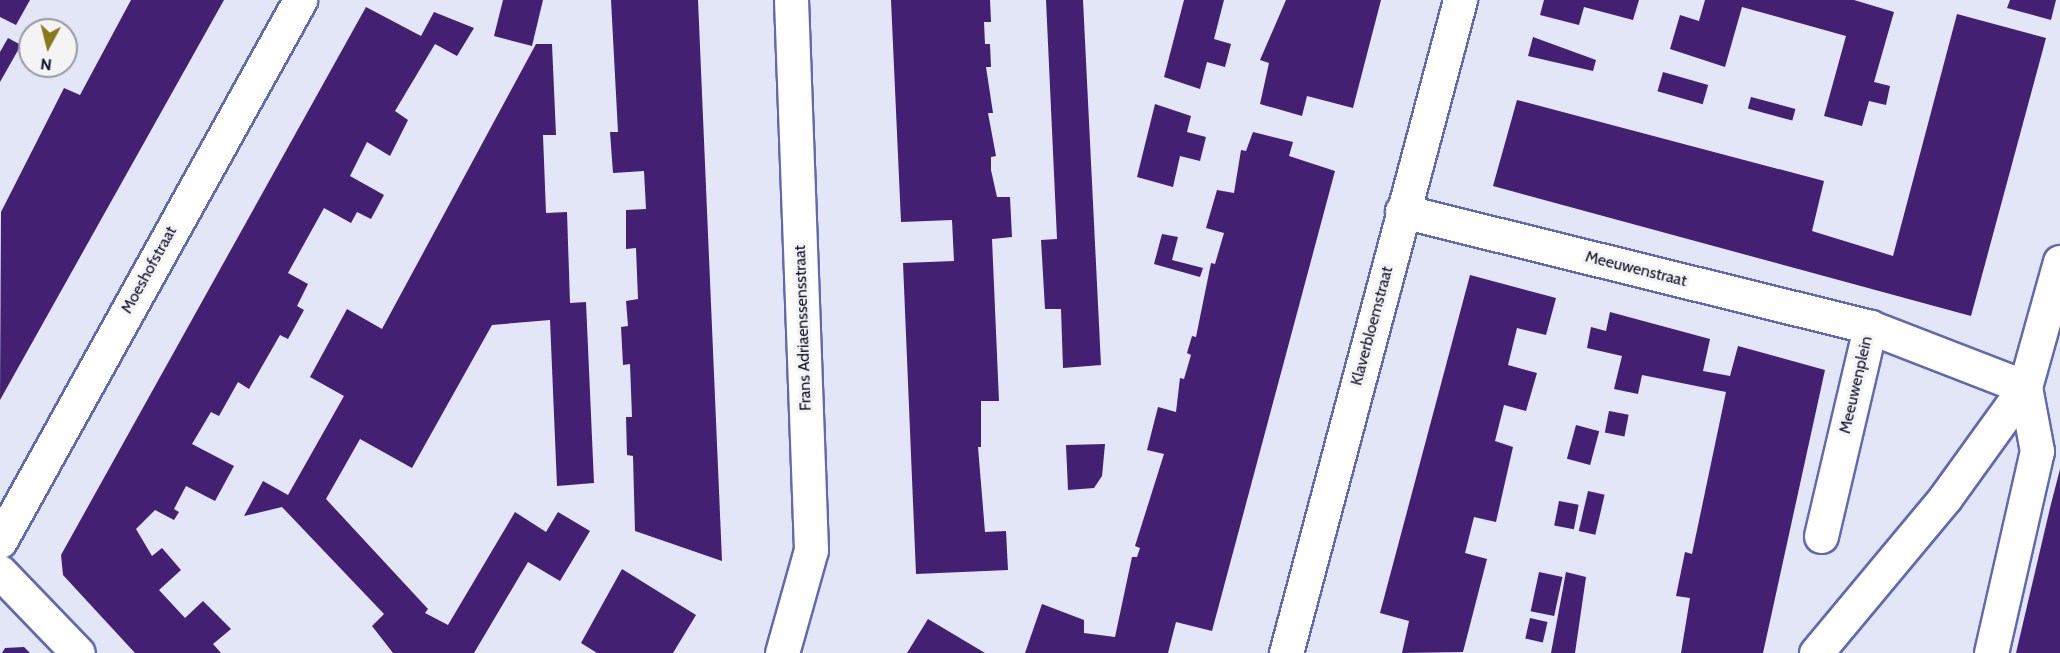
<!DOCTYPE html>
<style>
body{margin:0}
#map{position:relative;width:2060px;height:653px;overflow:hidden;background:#e3e6f6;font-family:Cabin,sans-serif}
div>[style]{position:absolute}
.building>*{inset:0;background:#432072;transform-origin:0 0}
.roads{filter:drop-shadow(2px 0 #6369ae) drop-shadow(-2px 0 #6369ae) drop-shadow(0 2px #6369ae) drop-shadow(0 -2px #6369ae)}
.minor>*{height:33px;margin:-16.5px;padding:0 16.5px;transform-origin:16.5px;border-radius:16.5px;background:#fff}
span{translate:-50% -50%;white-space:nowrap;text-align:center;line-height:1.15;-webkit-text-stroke:6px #f4f4f4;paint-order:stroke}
.street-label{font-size:16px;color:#0f102b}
.north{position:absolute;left:18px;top:18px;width:60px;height:60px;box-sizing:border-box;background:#f4f4f4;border:2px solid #9899a4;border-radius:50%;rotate:187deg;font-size:16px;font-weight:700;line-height:24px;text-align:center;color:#0f102b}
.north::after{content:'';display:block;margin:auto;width:21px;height:27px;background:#89791d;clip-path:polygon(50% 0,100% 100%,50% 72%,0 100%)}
</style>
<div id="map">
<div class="building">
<div style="clip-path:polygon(0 0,30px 0,16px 25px,0 17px)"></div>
<div style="clip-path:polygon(131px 0,224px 0,0 400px,1px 212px,64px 88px,80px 95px)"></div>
<div style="clip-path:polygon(503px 0,543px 0,532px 46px,494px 36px)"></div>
<div style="clip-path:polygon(611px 0,698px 0,722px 561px,635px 531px,633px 456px,627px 455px,626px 417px,632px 417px,630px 364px,623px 365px,621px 327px,628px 326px,626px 301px,638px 299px,636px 248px,626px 249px,626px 210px,646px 209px,644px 171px,613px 173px,610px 132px,618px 132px)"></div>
<div style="clip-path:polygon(891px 0,990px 0,991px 22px,984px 22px,985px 44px,990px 44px,991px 67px,986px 67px,993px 113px,988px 113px,996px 156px,991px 157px,991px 170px,997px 197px,1010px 197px,1012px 237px,992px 239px,999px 401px,981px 401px,981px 447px,978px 447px,985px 532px,1006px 531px,1008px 570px,916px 574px,903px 263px,954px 261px,953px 241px,952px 220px,901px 222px)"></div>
<div style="clip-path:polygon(1046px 0,1083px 0,1101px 365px,1063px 368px,1061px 309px,1045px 309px,1041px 240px,1057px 239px)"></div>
<div style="clip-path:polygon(1184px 0,1224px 0,1214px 39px,1231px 44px,1225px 67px,1207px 62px,1200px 89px,1164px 77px)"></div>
<div style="clip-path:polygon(1286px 0,1381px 0,1353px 108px,1307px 96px,1302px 116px,1260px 104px,1269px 63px,1260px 60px)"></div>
<div style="clip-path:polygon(1544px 0,1639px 0,1633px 20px,1584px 7px,1579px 25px,1540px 15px)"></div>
<div style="clip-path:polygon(1705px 0,1854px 0,1894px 12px,1874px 82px,1890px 86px,1886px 105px,1869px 101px,1862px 126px,1824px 116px,1846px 36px,1742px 7px,1725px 67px,1670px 49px,1680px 15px,1699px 21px)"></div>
<div style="clip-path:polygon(2010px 0,2056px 0,2051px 20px,2007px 8px)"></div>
<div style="clip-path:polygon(366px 7px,421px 36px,434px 12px,474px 28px,457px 56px,435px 44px,395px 111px,408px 120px,390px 156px,367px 142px,350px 176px,384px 195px,371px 219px,357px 212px,351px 223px,324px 208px,288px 273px,308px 284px,297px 306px,304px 310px,288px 339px,280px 335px,249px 389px,238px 382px,219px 416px,211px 412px,192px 444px,234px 466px,215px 501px,186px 486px,174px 509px,179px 512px,174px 520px,155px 510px,136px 529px,152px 556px,162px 548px,181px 570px,159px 590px,185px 618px,203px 601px,231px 629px,213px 644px,221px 653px,135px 653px,63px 575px,61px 555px)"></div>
<div style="clip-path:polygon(1957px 14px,2046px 38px,1971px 316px,1493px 186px,1517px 100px,1824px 181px,1812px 231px,1893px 256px)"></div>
<div style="clip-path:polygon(1533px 37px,1596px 60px,1593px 71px,1528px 56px)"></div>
<div style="clip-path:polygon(8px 38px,21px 45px,0 82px,0 52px)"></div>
<div style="clip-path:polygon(536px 44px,552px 44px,556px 135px,543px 135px,546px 213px,567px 212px,570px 303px,586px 302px,594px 483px,557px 486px,550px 320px,492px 325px,412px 468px,360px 439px,326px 499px,428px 609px,425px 613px,448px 625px,515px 512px,546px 532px,558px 512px,590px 531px,560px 581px,528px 562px,474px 653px,393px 653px,372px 626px,384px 614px,282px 507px,244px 516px,263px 481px,288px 495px,344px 396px,310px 377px,347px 309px,382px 329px)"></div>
<div style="left:1663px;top:72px;width:47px;height:20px;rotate:16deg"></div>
<div style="left:1751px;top:97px;width:46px;height:12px;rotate:15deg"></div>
<div style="clip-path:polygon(1155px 104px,1191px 116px,1187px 132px,1206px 137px,1200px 161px,1180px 156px,1173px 187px,1137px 177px)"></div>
<div style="clip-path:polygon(1253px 132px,1293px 142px,1289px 156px,1335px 171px,1212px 631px,1176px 622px,1168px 653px,1025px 653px,1042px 604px,1084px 620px,1084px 633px,1115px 637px,1132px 557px,1137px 557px,1140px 548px,1135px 546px,1164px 454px,1147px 450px,1158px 407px,1176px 412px,1180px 378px,1184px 379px,1191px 355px,1187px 353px,1192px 336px,1196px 337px,1211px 263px,1215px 264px,1224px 233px,1206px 228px,1217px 190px,1234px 193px,1241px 150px,1246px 151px)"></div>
<div style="clip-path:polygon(1162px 234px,1178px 237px,1172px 260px,1203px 268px,1200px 277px,1154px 264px)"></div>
<div style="clip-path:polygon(1470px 275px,1556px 298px,1546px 335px,1517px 328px,1508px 365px,1537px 373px,1526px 411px,1504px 405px,1495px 441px,1513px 447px,1496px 522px,1474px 517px,1465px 553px,1487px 559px,1463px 652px,1402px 653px,1409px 621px,1380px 613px)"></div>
<div style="clip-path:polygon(1610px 312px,1710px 339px,1703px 371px,1730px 376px,1738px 346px,1825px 370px,1763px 653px,1681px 653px,1690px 598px,1676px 596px,1685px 552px,1692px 554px,1726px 392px,1642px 375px,1638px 394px,1614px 389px,1622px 356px,1587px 348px,1591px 327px,1606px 331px)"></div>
<div style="left:1609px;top:411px;width:20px;height:22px;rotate:11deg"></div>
<div style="left:1576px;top:425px;width:24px;height:35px;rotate:15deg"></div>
<div style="clip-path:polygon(1105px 444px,1102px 476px,1094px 488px,1068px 490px,1066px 445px)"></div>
<div style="clip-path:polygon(2060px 469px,2060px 653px,2016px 653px,2050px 508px)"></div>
<div style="left:1588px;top:491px;width:17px;height:41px;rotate:13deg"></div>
<div style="left:1559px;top:501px;width:20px;height:25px;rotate:11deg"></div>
<div style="clip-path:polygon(622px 569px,696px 615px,673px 653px,597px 653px,581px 643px)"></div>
<div style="left:1539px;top:572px;width:24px;height:40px;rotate:12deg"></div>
<div style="clip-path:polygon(1566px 572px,1586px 577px,1575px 653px,1551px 653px)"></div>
<div style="left:1530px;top:618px;width:18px;height:21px;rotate:13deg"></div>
<div style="clip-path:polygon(928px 619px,985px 653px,907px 653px)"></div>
<div style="clip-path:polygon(24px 647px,30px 653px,2px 653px,5px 648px)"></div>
</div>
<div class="roads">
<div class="minor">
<div style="left:1402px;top:211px;width:482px;rotate:13.9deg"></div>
<div style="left:1870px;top:327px;width:166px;rotate:21.2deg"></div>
<div style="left:1821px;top:536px;width:215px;rotate:-76.8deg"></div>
<div style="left:0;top:541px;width:619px;rotate:-60.99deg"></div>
<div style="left:0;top:572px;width:112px;rotate:46.1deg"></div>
<div style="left:782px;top:653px;width:107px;rotate:-74.3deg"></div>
<div style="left:811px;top:550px;width:550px;rotate:-92.08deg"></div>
<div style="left:1286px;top:653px;width:676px;rotate:-75.08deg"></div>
<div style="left:1816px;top:653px;width:202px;rotate:-50.2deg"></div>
<div style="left:1945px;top:498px;width:137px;rotate:-54.2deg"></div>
<div style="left:2025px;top:387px;width:130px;rotate:-74.4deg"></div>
<div style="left:1991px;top:653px;width:207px;rotate:-77.2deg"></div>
<div style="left:2037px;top:451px;width:65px;rotate:-100.6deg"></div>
</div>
</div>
<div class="street-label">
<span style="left:1636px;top:269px;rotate:14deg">Meeuwenstraat</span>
<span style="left:149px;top:270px;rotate:-61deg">Moeshofstraat</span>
<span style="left:1372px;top:326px;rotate:-75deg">Klaverbloemstraat</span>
<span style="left:803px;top:328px;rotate:-92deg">Frans Adriaenssensstraat</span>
<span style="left:1856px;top:385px;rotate:-77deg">Meeuwenplein</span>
</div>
<div class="north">N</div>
</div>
